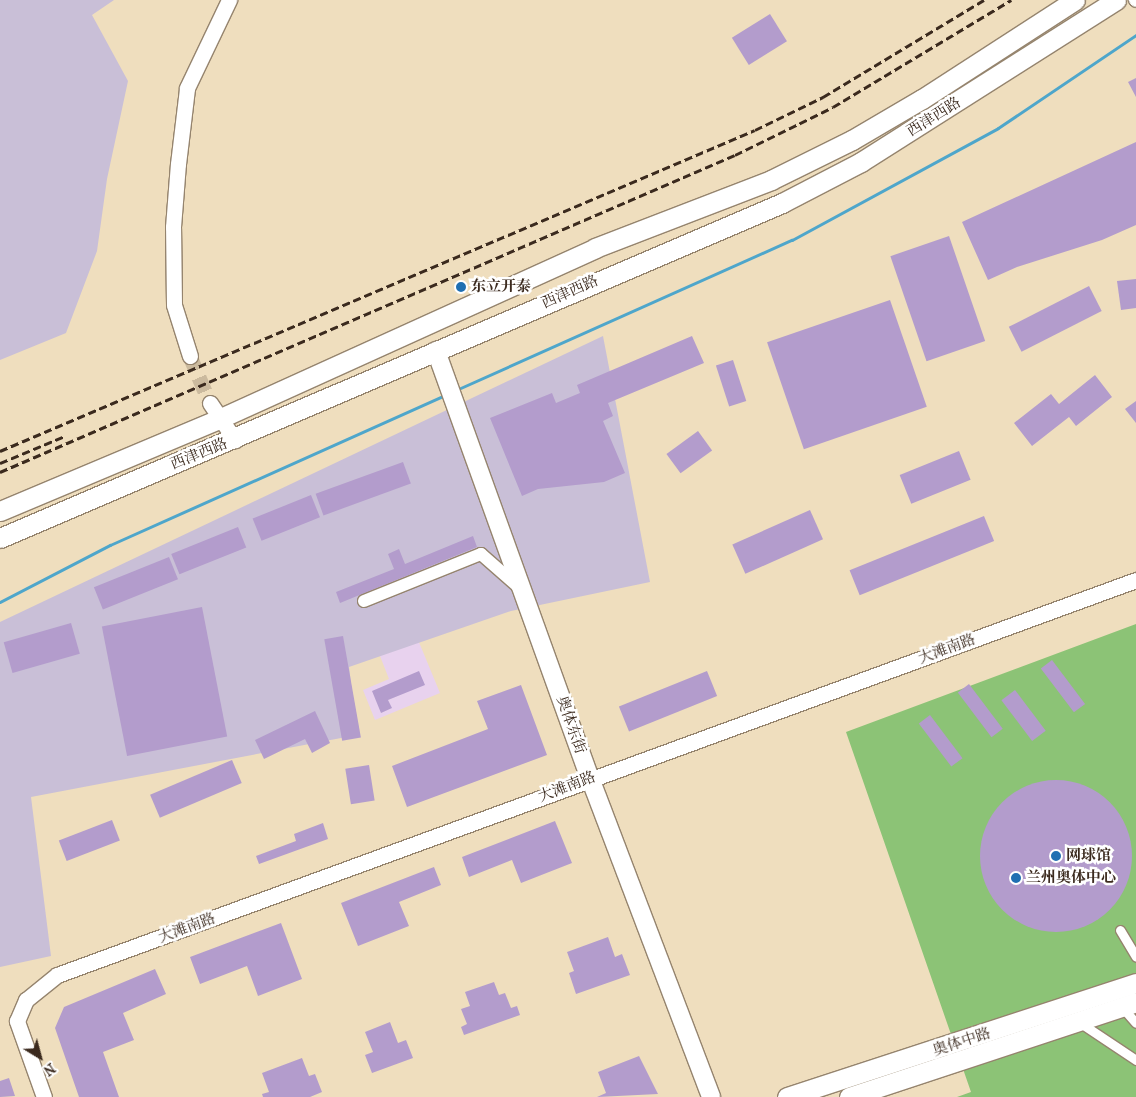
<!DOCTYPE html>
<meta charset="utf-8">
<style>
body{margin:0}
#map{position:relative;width:1136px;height:1097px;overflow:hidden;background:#efdebe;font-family:"IM FELL French Canon","Noto Serif SC",serif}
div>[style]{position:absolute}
.built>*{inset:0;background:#e8d2ee}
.industrial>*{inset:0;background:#c9bfd7}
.green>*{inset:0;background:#8cc376}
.stream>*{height:3px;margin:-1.5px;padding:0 1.5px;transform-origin:1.5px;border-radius:1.5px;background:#4ea6cb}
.building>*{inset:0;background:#b39ccc;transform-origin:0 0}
.round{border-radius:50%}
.tertiary-tunnel>*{height:15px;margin-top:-7.5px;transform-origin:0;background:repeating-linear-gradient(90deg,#cbba9e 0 15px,transparent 0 23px)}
.roads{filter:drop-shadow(1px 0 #95846e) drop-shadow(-1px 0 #95846e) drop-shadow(0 1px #95846e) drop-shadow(0 -1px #95846e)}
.pedestrian>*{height:9px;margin:-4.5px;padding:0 4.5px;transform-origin:4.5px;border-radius:4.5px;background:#fff}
.minor>*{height:12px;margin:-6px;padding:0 6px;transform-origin:6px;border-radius:6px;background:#fff}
.tertiary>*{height:15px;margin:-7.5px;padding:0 7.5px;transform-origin:7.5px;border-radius:7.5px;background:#fff}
.secondary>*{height:18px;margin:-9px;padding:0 9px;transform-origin:9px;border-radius:9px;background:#fff}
.primary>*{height:19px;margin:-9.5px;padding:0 9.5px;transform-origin:9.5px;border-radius:9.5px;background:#fff}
.rail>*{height:3px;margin-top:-1.5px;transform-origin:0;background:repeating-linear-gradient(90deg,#3b2a1e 0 8px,transparent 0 12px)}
.dots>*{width:14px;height:14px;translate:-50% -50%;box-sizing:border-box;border:2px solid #fff;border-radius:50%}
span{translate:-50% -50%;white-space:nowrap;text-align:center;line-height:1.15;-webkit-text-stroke:5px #fff;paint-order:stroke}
.street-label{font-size:15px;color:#3b2a1e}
.poi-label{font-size:15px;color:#3b2a1e;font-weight:700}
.left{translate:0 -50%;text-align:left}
.north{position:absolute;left:15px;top:1032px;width:50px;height:50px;-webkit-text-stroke:4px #fff;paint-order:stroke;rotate:143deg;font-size:14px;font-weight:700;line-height:20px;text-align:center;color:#3b2a1e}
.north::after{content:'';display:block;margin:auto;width:18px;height:22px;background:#3b2a1e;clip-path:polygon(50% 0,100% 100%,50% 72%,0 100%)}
</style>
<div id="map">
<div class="built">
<div style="clip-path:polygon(409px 618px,440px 693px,375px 720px,363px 690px,389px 679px,371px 633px)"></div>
</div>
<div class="industrial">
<div style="clip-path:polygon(0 0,114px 0,92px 15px,128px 81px,107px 179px,97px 251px,66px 333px,0 360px)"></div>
<div style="clip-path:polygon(603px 336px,650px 582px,511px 611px,349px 667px,357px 735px,31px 797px,51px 956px,0 967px,0 622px)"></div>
</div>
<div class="green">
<div style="clip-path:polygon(1136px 624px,1136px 1097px,957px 1097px,971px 1092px,846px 732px)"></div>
</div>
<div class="stream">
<div style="left:456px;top:390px;width:368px;rotate:-24.1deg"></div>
<div style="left:792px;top:240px;width:234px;rotate:-28.5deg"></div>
<div style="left:998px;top:128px;width:166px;rotate:-34deg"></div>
<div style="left:0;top:602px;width:124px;rotate:-27.4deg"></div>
<div style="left:110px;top:545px;width:368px;rotate:-24.1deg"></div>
</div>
<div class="building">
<div style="left:770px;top:14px;width:32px;height:45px;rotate:58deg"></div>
<div style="clip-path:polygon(1136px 78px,1136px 97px,1128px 82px)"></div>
<div style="clip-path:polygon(1136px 142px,1136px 225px,1102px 240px,1017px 267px,988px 280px,962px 222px)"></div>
<div style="left:949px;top:236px;width:111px;height:62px;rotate:71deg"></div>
<div style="clip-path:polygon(1136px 279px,1136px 308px,1121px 310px,1117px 281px)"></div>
<div style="left:1089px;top:286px;width:28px;height:90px;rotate:63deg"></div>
<div style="left:890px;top:300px;width:113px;height:130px;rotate:71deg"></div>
<div style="clip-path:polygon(692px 336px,704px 363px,608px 403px,613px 416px,603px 421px,625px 473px,604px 482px,538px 489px,522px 496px,490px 418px,552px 393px,556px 403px,580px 393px,577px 385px)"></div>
<div style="left:733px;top:360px;width:43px;height:18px;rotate:72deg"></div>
<div style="clip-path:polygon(1095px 375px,1112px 397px,1076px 426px,1069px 417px,1032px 446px,1014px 423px,1051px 394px,1059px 404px)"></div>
<div style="clip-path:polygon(1136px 401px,1136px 423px,1125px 409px)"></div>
<div style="left:698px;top:431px;width:24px;height:39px;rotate:54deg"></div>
<div style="left:959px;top:451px;width:31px;height:64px;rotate:68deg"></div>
<div style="left:403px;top:462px;width:23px;height:93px;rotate:70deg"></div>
<div style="left:311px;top:495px;width:24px;height:63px;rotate:68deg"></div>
<div style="left:810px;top:510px;width:32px;height:85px;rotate:66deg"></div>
<div style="left:984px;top:516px;width:27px;height:145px;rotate:68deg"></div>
<div style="left:238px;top:527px;width:22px;height:72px;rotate:68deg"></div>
<div style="clip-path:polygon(473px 536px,477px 547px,340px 603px,336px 592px,394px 569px,388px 554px,399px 549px,405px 564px)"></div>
<div style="left:169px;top:557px;width:24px;height:81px;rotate:68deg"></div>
<div style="left:202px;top:607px;width:132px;height:102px;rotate:79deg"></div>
<div style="left:71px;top:623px;width:32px;height:70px;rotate:74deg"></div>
<div style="left:343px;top:636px;width:103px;height:19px;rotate:80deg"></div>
<div style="left:1052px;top:660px;width:55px;height:14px;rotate:53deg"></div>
<div style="clip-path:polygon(419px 671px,425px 685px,388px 700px,392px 708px,381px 713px,372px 691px)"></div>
<div style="left:707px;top:671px;width:27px;height:95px;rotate:68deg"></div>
<div style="left:969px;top:684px;width:56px;height:14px;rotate:53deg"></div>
<div style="clip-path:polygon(521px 685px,547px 755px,407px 807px,392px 766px,488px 729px,477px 701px)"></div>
<div style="left:1015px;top:690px;width:51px;height:17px;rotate:53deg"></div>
<div style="clip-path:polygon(315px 711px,330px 743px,312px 753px,305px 739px,264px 759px,255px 740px)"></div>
<div style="left:930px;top:715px;width:54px;height:14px;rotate:53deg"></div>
<div style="left:232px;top:760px;width:25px;height:89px;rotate:67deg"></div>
<div style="left:369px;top:765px;width:36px;height:24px;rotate:81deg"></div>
<div class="round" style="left:980px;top:780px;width:152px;height:152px"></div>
<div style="left:112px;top:820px;width:22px;height:57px;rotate:69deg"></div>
<div style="clip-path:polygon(555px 821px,572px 863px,521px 883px,512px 860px,469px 877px,462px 857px)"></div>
<div style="clip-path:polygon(323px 823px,328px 839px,259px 864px,256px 856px,296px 841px,294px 834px)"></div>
<div style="clip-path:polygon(434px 867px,441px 885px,399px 902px,409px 926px,358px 946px,341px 903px)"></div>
<div style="clip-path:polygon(281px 923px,302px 979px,258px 996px,247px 966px,200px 984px,190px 957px)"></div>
<div style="clip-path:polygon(608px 937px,615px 957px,622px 954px,630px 975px,576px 994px,569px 973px,574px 971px,567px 952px)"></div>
<div style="clip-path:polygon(155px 969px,166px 994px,123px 1013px,134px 1040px,103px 1052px,119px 1097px,79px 1097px,55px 1028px,64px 1007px)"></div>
<div style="clip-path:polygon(494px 982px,499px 995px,505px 993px,511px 1008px,517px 1006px,520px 1015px,464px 1035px,461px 1027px,467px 1024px,461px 1009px,470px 1006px,465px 992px)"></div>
<div style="clip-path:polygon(390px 1022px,398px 1043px,406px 1040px,413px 1058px,372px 1073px,365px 1055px,373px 1052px,365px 1032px)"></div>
<div style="clip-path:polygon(639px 1056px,658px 1094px,597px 1097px,606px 1093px,598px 1072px)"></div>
<div style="clip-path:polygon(302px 1058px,309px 1076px,315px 1074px,322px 1092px,310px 1097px,263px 1097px,262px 1094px,269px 1092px,262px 1073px)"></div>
<div style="clip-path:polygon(9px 1078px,15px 1096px,0 1097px,0 1081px)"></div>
</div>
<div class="tertiary-tunnel">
<div style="left:190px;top:356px;width:51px;rotate:66.9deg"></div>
</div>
<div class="roads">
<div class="pedestrian">
<div style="left:1120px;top:930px;width:31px;rotate:59deg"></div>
<div style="left:1122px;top:1007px;width:21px;rotate:49deg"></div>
<div style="left:1079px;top:1022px;width:69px;rotate:33.7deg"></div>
</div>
<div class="minor">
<div style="left:1135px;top:0;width:1px;rotate:45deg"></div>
<div style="left:364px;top:601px;width:126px;rotate:-21.9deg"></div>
<div style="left:481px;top:554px;width:53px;rotate:41.2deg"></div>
</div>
<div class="tertiary">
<div style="left:190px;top:356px;width:53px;rotate:-107.4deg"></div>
<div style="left:174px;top:305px;width:78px;rotate:-90.7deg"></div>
<div style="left:173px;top:227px;width:63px;rotate:-85.5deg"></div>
<div style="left:178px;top:164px;width:77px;rotate:-83.2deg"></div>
<div style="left:187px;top:88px;width:98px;rotate:-64.5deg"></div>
<div style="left:210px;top:403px;width:45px;rotate:56deg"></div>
<div style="left:44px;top:1097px;width:81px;rotate:-109.6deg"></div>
<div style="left:17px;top:1021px;width:23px;rotate:-67deg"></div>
<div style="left:26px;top:1000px;width:40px;rotate:-39deg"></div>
<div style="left:57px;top:975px;width:1149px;rotate:-20.11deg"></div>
</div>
<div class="secondary">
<div style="left:436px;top:351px;width:454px;rotate:70.2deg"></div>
<div style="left:590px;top:778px;width:341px;rotate:69.2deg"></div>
</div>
<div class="primary">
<div style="left:0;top:511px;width:240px;rotate:-22.8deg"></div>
<div style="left:221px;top:418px;width:411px;rotate:-24.4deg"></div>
<div style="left:595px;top:248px;width:189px;rotate:-21.1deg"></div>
<div style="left:771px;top:180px;width:90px;rotate:-26.3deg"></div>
<div style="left:852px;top:140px;width:81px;rotate:-30.4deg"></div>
<div style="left:922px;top:99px;width:182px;rotate:-32.9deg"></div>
<div style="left:0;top:538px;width:851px;rotate:-23.19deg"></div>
<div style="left:782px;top:203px;width:89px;rotate:-27.4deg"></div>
<div style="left:861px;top:162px;width:302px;rotate:-32.4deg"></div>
<div style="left:787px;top:1097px;width:367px;rotate:-18.1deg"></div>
<div style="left:849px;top:1097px;width:302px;rotate:-18.3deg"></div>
</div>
</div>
<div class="rail">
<div style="left:0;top:451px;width:820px;rotate:-23.03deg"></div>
<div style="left:755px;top:130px;width:76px;rotate:-25.9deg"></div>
<div style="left:823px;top:97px;width:188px;rotate:-31.1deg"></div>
<div style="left:0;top:463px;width:70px;rotate:-22.6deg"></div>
<div style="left:0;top:472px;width:800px;rotate:-23.33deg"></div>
<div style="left:735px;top:155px;width:109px;rotate:-26.1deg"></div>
<div style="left:833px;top:107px;width:208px;rotate:-31deg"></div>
</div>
<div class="dots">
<div style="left:461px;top:287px;background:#1f6fb2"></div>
<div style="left:1056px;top:856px;background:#1f6fb2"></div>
<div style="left:1016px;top:878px;background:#1f6fb2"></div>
</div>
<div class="street-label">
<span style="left:934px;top:117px;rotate:-32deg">西津西路</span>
<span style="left:570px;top:292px;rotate:-24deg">西津西路</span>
<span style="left:199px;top:454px;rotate:-22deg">西津西路</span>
<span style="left:947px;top:649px;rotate:-20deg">大滩南路</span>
<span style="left:571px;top:725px;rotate:71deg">奥体东街</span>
<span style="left:567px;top:787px;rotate:-21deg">大滩南路</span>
<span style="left:187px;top:928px;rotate:-20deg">大滩南路</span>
<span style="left:962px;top:1042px;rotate:-18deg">奥体中路</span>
</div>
<div class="poi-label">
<span class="left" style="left:471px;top:287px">东立开泰</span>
<span class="left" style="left:1066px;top:856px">网球馆</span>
<span class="left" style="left:1026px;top:878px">兰州奥体中心</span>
</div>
<div class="north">N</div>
</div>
